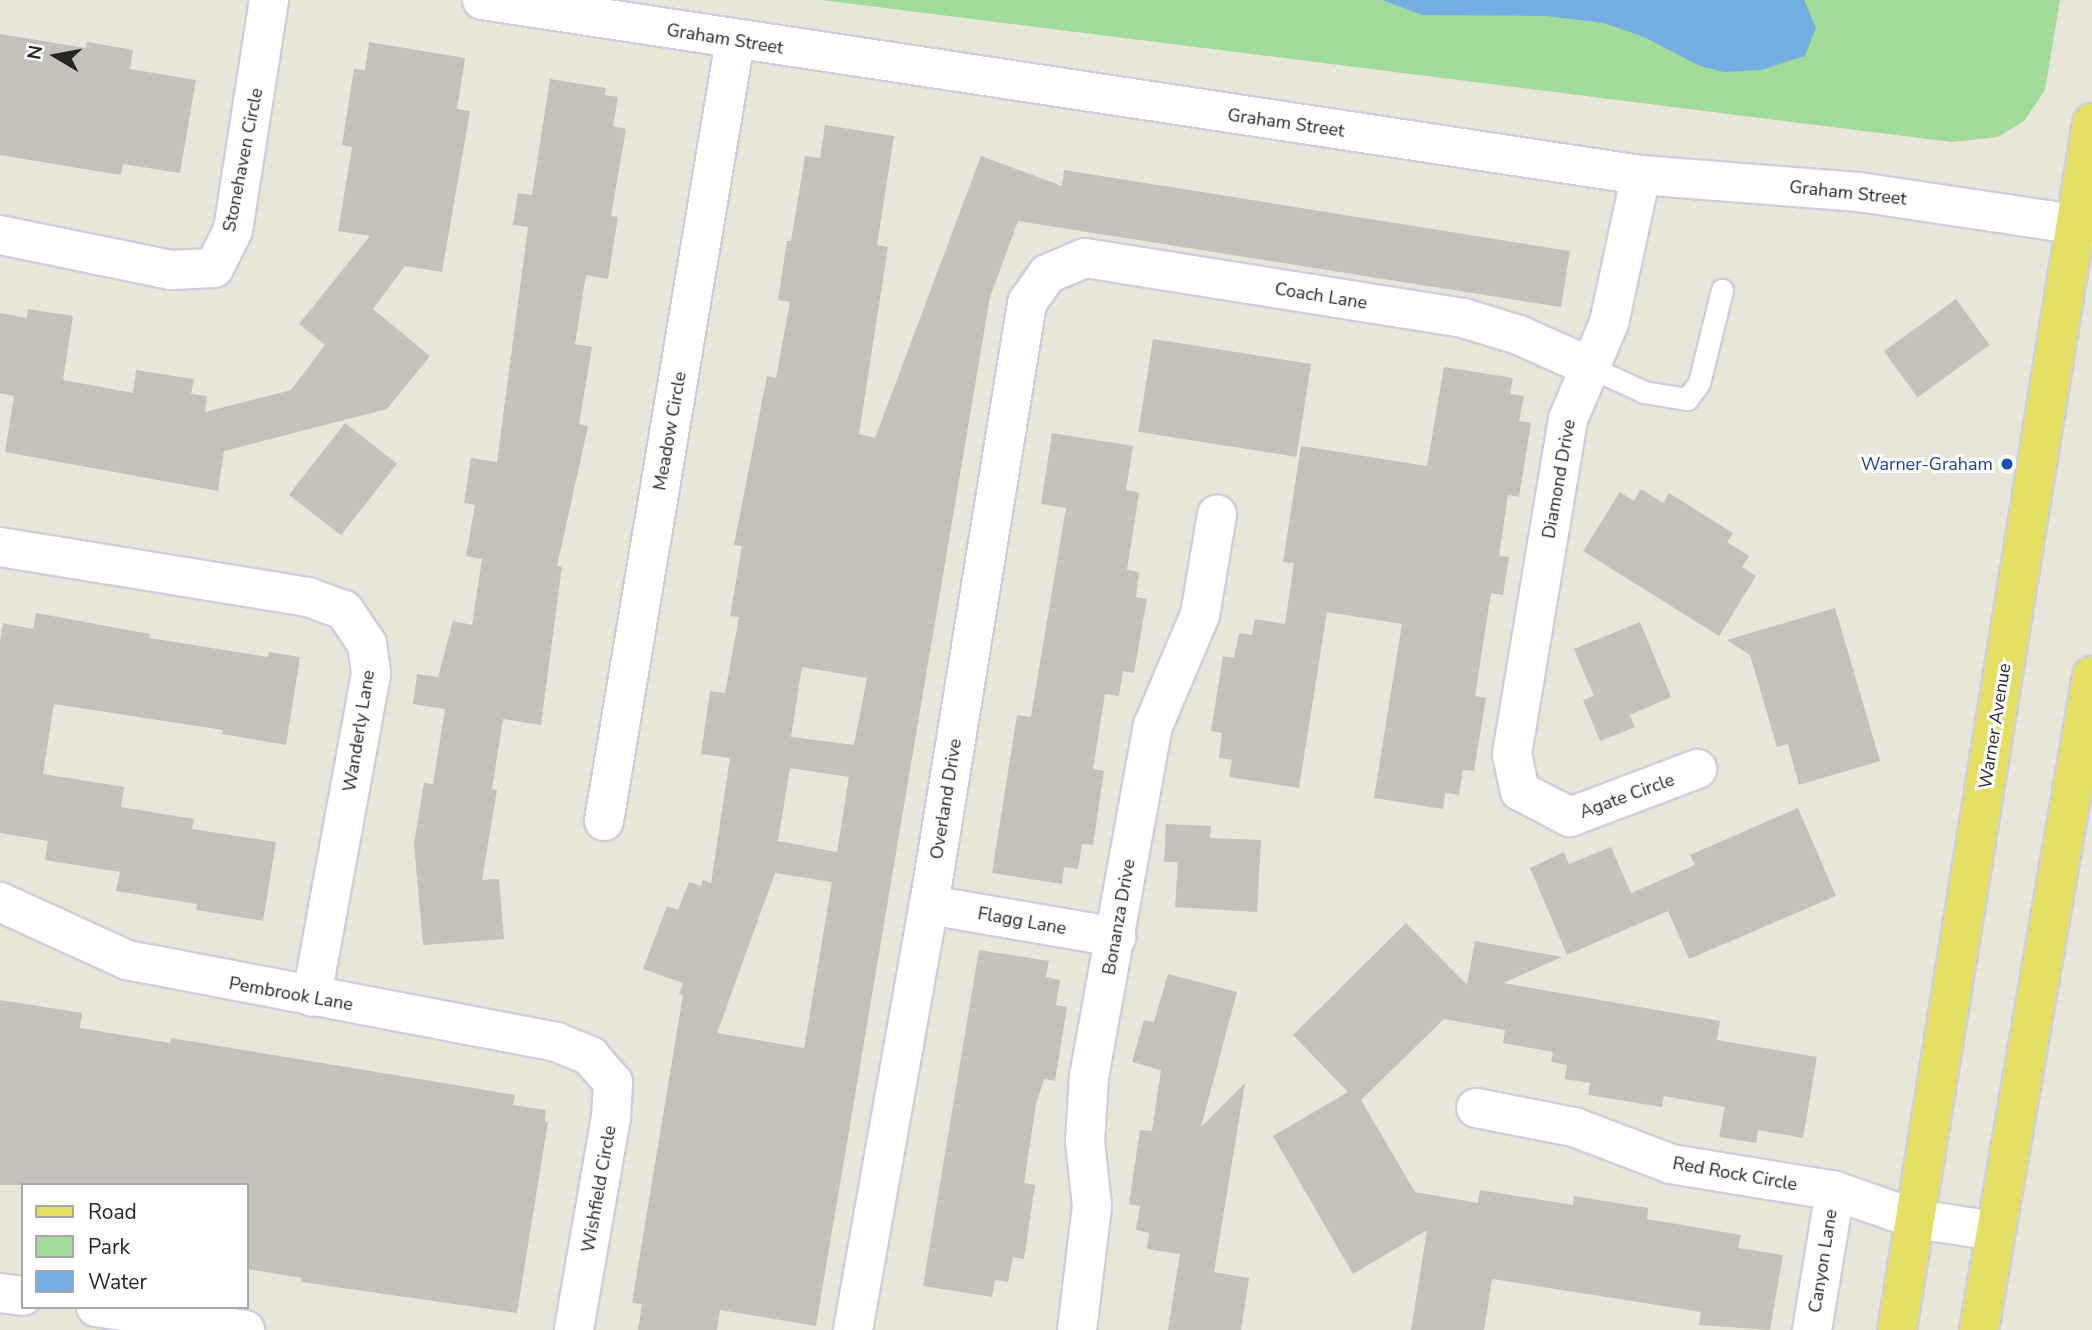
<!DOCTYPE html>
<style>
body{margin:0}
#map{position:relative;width:2092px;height:1330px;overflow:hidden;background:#e8e5d9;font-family:"Nunito Sans",sans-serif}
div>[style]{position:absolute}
.green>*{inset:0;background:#a2da99}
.water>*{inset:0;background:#74aee2}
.building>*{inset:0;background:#c3c1b9;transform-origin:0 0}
.roads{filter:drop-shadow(2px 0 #cfcede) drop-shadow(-2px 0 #cfcede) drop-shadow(0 2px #cfcede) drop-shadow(0 -2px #cfcede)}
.lane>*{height:21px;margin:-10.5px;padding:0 10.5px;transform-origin:10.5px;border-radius:10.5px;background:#fff}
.street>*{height:38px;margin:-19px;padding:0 19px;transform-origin:19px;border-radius:19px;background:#fff}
.secondary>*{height:38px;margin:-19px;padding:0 19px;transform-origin:19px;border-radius:19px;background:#fff}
.primary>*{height:38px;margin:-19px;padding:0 19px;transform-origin:19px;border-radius:19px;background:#e2df63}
.dots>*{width:19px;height:19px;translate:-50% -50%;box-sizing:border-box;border:4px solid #fff;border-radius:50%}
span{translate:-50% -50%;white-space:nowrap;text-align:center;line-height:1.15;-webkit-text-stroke:6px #fff;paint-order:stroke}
.street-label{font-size:18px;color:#262626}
.transit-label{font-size:18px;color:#164399}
.right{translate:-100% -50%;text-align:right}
.legend{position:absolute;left:21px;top:1183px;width:228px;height:126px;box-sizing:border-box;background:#fff;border:2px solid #a8a8a8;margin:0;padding:9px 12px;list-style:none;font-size:21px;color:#262626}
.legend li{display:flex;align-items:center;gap:14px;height:35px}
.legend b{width:35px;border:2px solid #a8a8a8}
.north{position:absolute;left:21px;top:21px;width:70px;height:70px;-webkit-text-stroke:5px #fff;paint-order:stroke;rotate:280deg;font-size:19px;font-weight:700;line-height:28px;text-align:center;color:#262626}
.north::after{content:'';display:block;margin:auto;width:24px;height:32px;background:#262626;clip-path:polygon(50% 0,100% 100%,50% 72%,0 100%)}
</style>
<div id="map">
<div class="green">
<div style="clip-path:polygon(822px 0,2060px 0,2045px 90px,2024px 121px,1998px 137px,1952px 142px)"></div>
</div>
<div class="water">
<div style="clip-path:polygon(1382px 0,1804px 0,1816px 28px,1805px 56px,1761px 70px,1724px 72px,1700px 66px,1644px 37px,1604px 23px,1546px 16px,1422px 15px)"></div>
</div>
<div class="building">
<div style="clip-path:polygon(0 34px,86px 48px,87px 42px,133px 50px,130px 69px,196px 80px,180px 173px,123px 164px,121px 175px,0 155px)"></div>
<div style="clip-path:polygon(369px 42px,465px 58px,457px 109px,470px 111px,442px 272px,405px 266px,373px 309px,430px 356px,387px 409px,224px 451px,218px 491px,5px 452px,14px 396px,0 393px,0 313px,27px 318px,28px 309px,73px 316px,63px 380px,133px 393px,136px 370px,194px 379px,191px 394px,207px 396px,205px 412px,291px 390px,325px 345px,299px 324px,370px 236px,338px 231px,352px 147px,342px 145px,354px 69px,365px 70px)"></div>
<div style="clip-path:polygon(550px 79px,606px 88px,605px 95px,618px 97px,613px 126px,626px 129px,611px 216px,618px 217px,608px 279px,586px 275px,575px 344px,592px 347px,579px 424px,588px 426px,557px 566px,562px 566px,541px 725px,503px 719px,492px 789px,497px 790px,482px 880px,499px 879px,504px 939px,423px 945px,414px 844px,424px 783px,433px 784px,445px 709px,413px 704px,417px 674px,438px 677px,453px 621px,472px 625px,482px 559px,466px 556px,475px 505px,464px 503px,471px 458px,497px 462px,528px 227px,513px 225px,518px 193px,532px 195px)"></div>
<div style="clip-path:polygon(evenodd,825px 125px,894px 136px,877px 245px,888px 247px,859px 434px,875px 438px,981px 156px,1062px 186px,1064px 170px,1570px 251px,1561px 307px,1018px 221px,990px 297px,816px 1326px,720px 1310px,717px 1330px,638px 1330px,642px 1304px,632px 1303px,683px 995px,679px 994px,683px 983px,643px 969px,667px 906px,678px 910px,689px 882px,701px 886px,703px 880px,711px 883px,730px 758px,701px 754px,710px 691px,725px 693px,739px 617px,730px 616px,742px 546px,734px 545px,767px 376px,776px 378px,790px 302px,778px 300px,787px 241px,791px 241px,805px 156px,820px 158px,825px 125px,802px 667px,867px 678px,854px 745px,791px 737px,802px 667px,825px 125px,790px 768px,849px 777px,837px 852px,778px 841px,790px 768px,825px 125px,775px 873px,832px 882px,804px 1048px,717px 1033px,775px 873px)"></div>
<div style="left:1956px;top:299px;width:57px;height:89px;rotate:54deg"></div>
<div style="left:1153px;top:339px;width:160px;height:94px;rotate:9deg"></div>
<div style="clip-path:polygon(1444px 367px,1513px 378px,1510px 394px,1524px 396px,1519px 421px,1531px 423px,1519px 497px,1508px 495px,1499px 556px,1509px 557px,1503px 595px,1491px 593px,1475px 696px,1486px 698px,1474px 771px,1463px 770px,1459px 795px,1445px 793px,1443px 809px,1374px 798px,1402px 624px,1327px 612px,1299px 788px,1229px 777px,1232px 760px,1219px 758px,1222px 733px,1211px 731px,1223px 656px,1234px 658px,1239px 633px,1252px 635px,1255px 619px,1285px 624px,1294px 563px,1283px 562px,1301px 446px,1427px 466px)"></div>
<div style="left:345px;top:423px;width:66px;height:91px;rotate:38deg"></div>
<div style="clip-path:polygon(1052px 433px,1133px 446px,1126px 490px,1139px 493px,1127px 570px,1139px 572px,1136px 597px,1147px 599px,1134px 673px,1123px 671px,1119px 696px,1105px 694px,1093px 769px,1104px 771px,1093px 845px,1082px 844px,1078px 869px,1064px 867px,1062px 884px,992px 873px,1017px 715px,1031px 717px,1066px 508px,1041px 504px)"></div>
<div style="clip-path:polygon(1641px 489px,1663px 503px,1669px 493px,1733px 533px,1727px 542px,1749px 556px,1742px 567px,1756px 576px,1719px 636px,1583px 551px,1620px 492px,1634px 501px)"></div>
<div style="clip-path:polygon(1835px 608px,1880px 761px,1799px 785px,1788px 744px,1777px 747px,1750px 655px,1727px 640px)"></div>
<div style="clip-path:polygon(36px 613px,150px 634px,149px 638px,268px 657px,269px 652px,300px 657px,286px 745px,222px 734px,223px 730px,54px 704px,43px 774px,124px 787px,121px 807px,194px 819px,192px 829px,276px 842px,263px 921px,196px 910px,197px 904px,116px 891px,120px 872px,45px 860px,48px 841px,0 833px,0 641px,3px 623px,33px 629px)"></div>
<div style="clip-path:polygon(1640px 622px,1671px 697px,1630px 715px,1635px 727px,1600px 741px,1583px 700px,1594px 696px,1574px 649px)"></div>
<div style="clip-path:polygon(1798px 808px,1836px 896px,1689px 959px,1668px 911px,1567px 955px,1530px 868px,1564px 852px,1569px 864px,1611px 847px,1631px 893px,1695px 865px,1690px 855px)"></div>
<div style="clip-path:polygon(1166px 824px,1211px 826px,1210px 838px,1261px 840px,1257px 912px,1175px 907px,1178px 862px,1164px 862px)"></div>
<div style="clip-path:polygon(1406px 923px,1467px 985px,1475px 941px,1562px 957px,1503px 983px,1720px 1021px,1717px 1040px,1817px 1057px,1803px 1138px,1758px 1130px,1756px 1143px,1719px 1137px,1725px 1107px,1664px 1096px,1662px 1107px,1588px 1095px,1590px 1083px,1565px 1079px,1567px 1065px,1551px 1062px,1553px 1052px,1503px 1043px,1505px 1030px,1444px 1019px,1361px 1100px,1415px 1192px,1478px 1203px,1480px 1190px,1573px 1205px,1574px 1196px,1648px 1208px,1647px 1219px,1741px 1235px,1738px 1248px,1783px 1255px,1770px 1330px,1699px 1325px,1701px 1312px,1492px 1279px,1484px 1330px,1411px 1330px,1427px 1230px,1353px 1274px,1273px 1136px,1348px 1092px,1293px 1035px)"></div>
<div style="clip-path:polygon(979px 950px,1049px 961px,1046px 977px,1060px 980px,1056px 1005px,1067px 1007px,1055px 1081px,1044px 1079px,1036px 1104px,1024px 1183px,1035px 1185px,1024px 1259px,1013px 1257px,1008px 1282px,995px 1280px,992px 1297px,923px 1286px)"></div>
<div style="clip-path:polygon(1168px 974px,1237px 992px,1201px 1127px,1245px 1083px,1214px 1272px,1249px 1278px,1241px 1330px,1168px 1330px,1180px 1254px,1147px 1249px,1149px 1233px,1136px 1230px,1140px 1206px,1129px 1204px,1140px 1130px,1152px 1131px,1161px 1070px,1132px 1062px,1144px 1020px,1154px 1022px)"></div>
<div style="clip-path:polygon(0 1000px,82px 1013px,80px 1028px,170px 1043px,171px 1038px,467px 1087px,515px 1095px,513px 1105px,546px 1110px,545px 1121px,548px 1122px,517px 1313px,301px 1282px,302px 1278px,247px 1269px,247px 1185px,0 1185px)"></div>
</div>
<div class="roads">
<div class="lane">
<div style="left:1590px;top:367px;width:60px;rotate:24.8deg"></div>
<div style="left:1644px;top:392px;width:44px;rotate:9.2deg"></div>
<div style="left:1687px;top:399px;width:20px;rotate:-53deg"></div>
<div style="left:1699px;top:383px;width:96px;rotate:-76.1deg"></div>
</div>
<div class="street">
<div style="left:1641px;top:175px;width:151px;rotate:102.2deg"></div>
<div style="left:1609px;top:323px;width:104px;rotate:113.1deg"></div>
<div style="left:1568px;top:419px;width:340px;rotate:99.5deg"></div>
<div style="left:1512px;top:754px;width:38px;rotate:78deg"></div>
<div style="left:1520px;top:791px;width:56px;rotate:27.5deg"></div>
<div style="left:1570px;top:817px;width:136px;rotate:-20.7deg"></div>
<div style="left:0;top:235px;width:175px;rotate:11.6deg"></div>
<div style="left:171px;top:270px;width:43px;rotate:-2.7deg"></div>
<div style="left:214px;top:268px;width:42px;rotate:-63.4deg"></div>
<div style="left:233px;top:230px;width:233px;rotate:-81.1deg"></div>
<div style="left:0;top:547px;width:312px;rotate:9.2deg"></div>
<div style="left:308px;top:597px;width:38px;rotate:20deg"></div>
<div style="left:344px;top:610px;width:41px;rotate:55.9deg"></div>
<div style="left:367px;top:644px;width:30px;rotate:82deg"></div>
<div style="left:371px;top:674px;width:328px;rotate:100.4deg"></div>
<div style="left:604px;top:821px;width:791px;rotate:-80.47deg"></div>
<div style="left:0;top:902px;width:140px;rotate:24.5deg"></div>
<div style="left:127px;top:960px;width:437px;rotate:10.8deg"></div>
<div style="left:556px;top:1042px;width:37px;rotate:22deg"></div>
<div style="left:590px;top:1056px;width:35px;rotate:49deg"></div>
<div style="left:613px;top:1082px;width:35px;rotate:93deg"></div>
<div style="left:611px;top:1117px;width:216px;rotate:99.9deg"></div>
<div style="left:929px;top:905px;width:190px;rotate:9.7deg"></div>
<div style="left:1476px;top:1108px;width:100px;rotate:11deg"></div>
<div style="left:1574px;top:1127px;width:104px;rotate:20.9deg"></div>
<div style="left:1671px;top:1164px;width:166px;rotate:9.3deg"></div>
<div style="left:1835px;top:1191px;width:86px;rotate:19.1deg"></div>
<div style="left:1916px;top:1219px;width:80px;rotate:8.6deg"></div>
<div style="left:0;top:1293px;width:23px;rotate:7deg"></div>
<div style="left:96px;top:1307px;width:151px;rotate:8.8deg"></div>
<div style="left:853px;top:1330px;width:432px;rotate:-79.9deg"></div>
<div style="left:929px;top:905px;width:610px;rotate:-80.75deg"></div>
<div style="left:1027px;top:303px;width:35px;rotate:-55deg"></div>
<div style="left:1047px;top:274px;width:41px;rotate:-22.8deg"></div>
<div style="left:1085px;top:258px;width:383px;rotate:9deg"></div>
<div style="left:1463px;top:318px;width:59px;rotate:16.9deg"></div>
<div style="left:1519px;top:335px;width:78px;rotate:24.3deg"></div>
<div style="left:1077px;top:1330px;width:125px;rotate:-83.1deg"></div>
<div style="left:1092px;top:1206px;width:65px;rotate:-96.1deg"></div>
<div style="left:1085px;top:1141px;width:64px;rotate:-86.4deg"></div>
<div style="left:1089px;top:1077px;width:357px;rotate:-79.7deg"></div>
<div style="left:1153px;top:726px;width:121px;rotate:-67.1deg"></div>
<div style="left:1200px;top:615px;width:102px;rotate:-80.4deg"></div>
<div style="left:1812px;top:1330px;width:141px;rotate:-80.6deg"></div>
</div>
<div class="secondary">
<div style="left:482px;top:0;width:1172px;rotate:8.59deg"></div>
<div style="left:1641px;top:175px;width:219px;rotate:4.5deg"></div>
<div style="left:1859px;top:192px;width:236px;rotate:8.5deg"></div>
</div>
<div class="primary">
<div style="left:1897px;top:1330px;width:1223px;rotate:-80.82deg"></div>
<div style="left:1979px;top:1330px;width:664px;rotate:-80.2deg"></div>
</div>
</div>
<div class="dots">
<div style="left:2007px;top:464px;background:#1a4fb4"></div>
</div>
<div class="street-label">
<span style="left:725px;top:39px;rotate:9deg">Graham Street</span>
<span style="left:1286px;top:123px;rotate:8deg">Graham Street</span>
<span style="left:243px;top:160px;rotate:-79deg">Stonehaven Circle</span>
<span style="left:1848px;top:193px;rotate:6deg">Graham Street</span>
<span style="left:1321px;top:296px;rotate:9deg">Coach Lane</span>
<span style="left:670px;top:431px;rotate:-80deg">Meadow Circle</span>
<span style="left:1559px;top:479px;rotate:-80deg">Diamond Drive</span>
<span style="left:1995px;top:726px;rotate:-81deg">Warner Avenue</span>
<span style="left:359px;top:731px;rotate:-81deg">Wanderly Lane</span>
<span style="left:1627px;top:796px;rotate:-20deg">Agate Circle</span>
<span style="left:946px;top:799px;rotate:-81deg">Overland Drive</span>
<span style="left:1119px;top:917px;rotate:-80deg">Bonanza Drive</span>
<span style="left:1022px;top:921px;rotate:10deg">Flagg Lane</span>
<span style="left:291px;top:994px;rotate:10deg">Pembrook Lane</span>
<span style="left:1735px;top:1174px;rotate:10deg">Red Rock Circle</span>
<span style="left:599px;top:1189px;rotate:-80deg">Wishfield Circle</span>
<span style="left:1823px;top:1261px;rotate:-81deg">Canyon Lane</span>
</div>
<div class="transit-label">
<span class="right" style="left:1993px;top:464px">Warner-Graham</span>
</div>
<ul class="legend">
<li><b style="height:9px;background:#e2df63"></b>Road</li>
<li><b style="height:19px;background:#a2da99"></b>Park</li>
<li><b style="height:19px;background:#74aee2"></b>Water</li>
</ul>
<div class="north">N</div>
</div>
